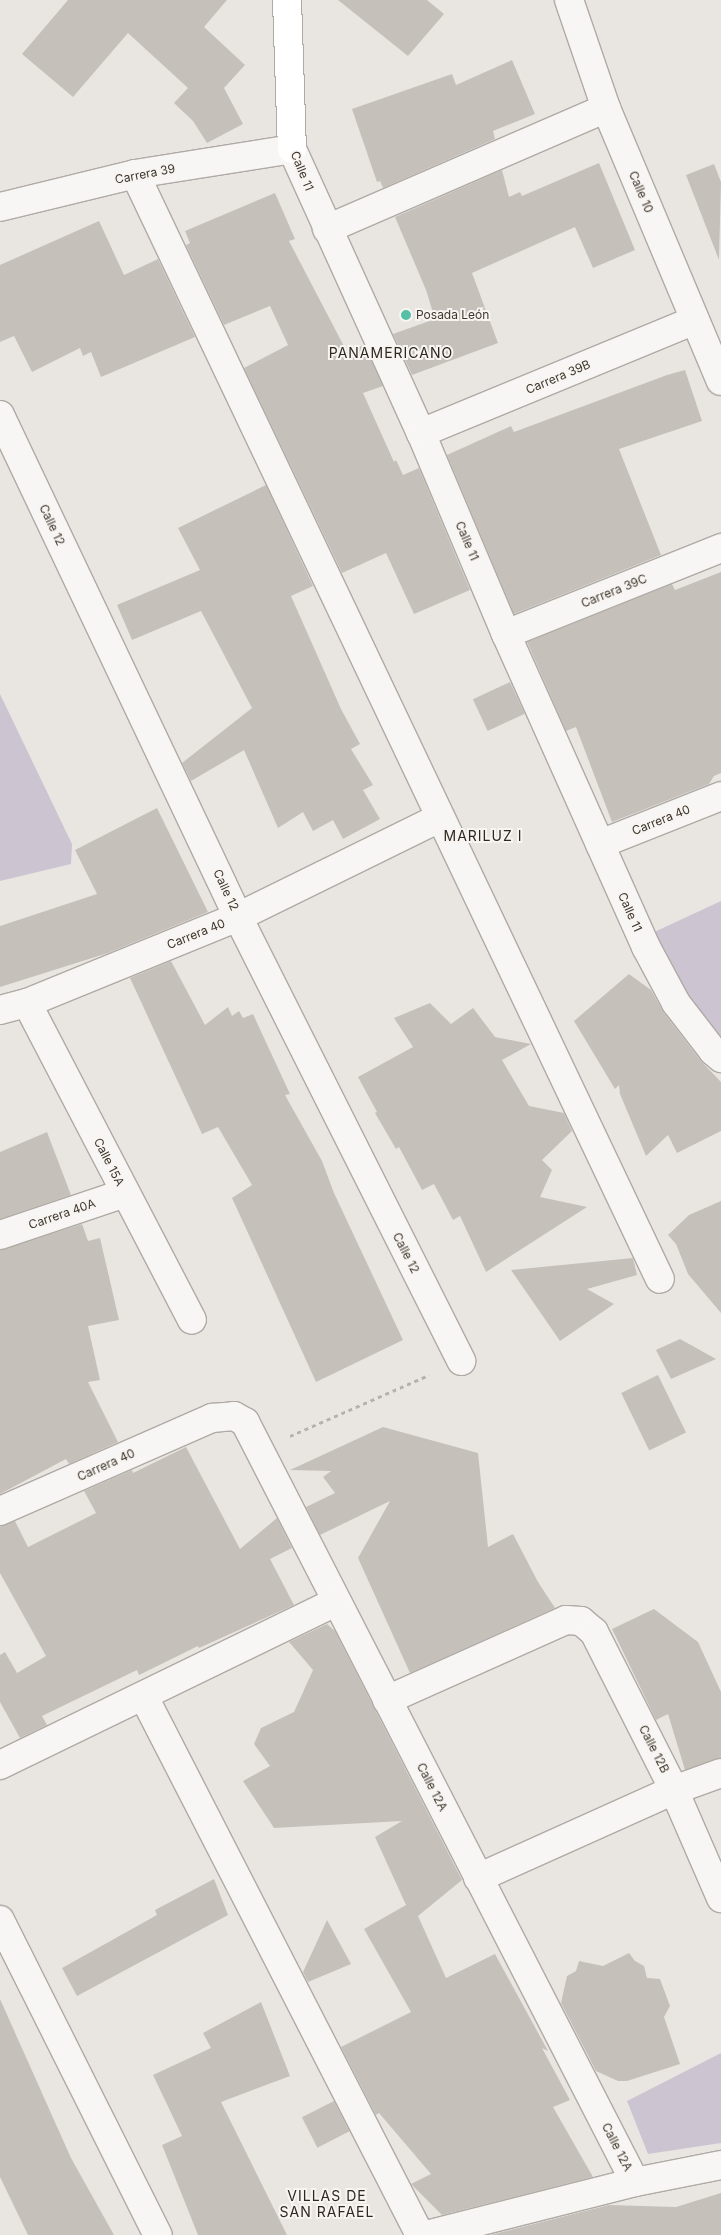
<!DOCTYPE html>
<meta charset="utf-8">
<style>
body{margin:0}
#map{position:relative;width:721px;height:2235px;overflow:hidden;background:#e9e6e2;font-family:Inter,sans-serif}
div>[style]{position:absolute}
.green>*{inset:0;background:#cdc4d2}
.building>*{inset:0;background:#c5c0ba;transform-origin:0 0}
.path>*{height:3px;margin-top:-1.5px;transform-origin:0;background:repeating-linear-gradient(90deg,#b5b1ad 0 4px,transparent 0 8px)}
.roads{filter:drop-shadow(1px 0 #afaaa4) drop-shadow(-1px 0 #afaaa4) drop-shadow(0 1px #afaaa4) drop-shadow(0 -1px #afaaa4)}
.street>*{height:28px;margin:-14px;padding:0 14px;transform-origin:14px;border-radius:14px;background:#f8f6f5}
.secondary>*{height:28px;margin:-14px;padding:0 14px;transform-origin:14px;border-radius:14px;background:#fff}
.dots>*{width:14px;height:14px;translate:-50% -50%;box-sizing:border-box;border:2px solid #f7f4f2;border-radius:50%}
span{translate:-50% -50%;white-space:nowrap;text-align:center;line-height:1.15;-webkit-text-stroke:4px #f7f4f2;paint-order:stroke}
.street-label{font-size:12px;color:#3f372c}
.poi-label{font-size:12px;color:#3f372c}
.left{translate:0 -50%;text-align:left}
.neighbourhood-label{font-size:14px;color:#30281e;letter-spacing:1px}
</style>
<div id="map">
<div class="green">
<div style="clip-path:polygon(0 694px,72px 844px,71px 864px,0 881px)"></div>
<div style="clip-path:polygon(721px 901px,721px 1036px,674px 982px,650px 934px)"></div>
<div style="clip-path:polygon(721px 2053px,721px 2143px,648px 2154px,627px 2101px)"></div>
</div>
<div class="building">
<div style="clip-path:polygon(68px 0,227px 0,204px 27px,245px 65px,224px 88px,243px 124px,207px 143px,193px 121px,174px 103px,188px 88px,128px 33px,73px 97px,22px 54px)"></div>
<div style="clip-path:polygon(338px 0,427px 0,444px 14px,408px 56px)"></div>
<div style="clip-path:polygon(512px 60px,535px 114px,493px 131px,495px 139px,383px 188px,380px 181px,377px 182px,352px 109px,452px 74px,456px 85px)"></div>
<div style="clip-path:polygon(599px 163px,635px 250px,593px 268px,575px 227px,472px 273px,498px 343px,412px 375px,393px 334px,435px 319px,426px 290px,395px 217px,502px 170px,509px 197px,520px 192px,522px 196px)"></div>
<div style="clip-path:polygon(714px 164px,721px 182px,719px 260px,686px 175px)"></div>
<div style="clip-path:polygon(275px 193px,295px 239px,289px 241px,347px 352px,364px 345px,383px 386px,363px 393px,394px 462px,396px 460px,403px 475px,419px 468px,470px 590px,414px 614px,386px 553px,342px 573px,244px 368px,288px 345px,270px 306px,224px 325px,186px 245px,190px 243px,185px 231px)"></div>
<div style="clip-path:polygon(99px 221px,124px 275px,158px 259px,195px 337px,101px 377px,91px 352px,83px 356px,80px 348px,32px 372px,14px 336px,0 342px,0 265px)"></div>
<div style="clip-path:polygon(685px 370px,702px 421px,619px 449px,661px 555px,514px 614px,447px 455px,511px 426px,514px 432px,667px 375px)"></div>
<div style="clip-path:polygon(266px 485px,313px 586px,291px 596px,341px 709px,360px 744px,351px 749px,373px 785px,363px 790px,380px 819px,343px 839px,333px 820px,313px 831px,303px 812px,278px 828px,244px 750px,191px 781px,182px 763px,252px 708px,201px 611px,132px 640px,117px 605px,200px 570px,178px 528px)"></div>
<div style="clip-path:polygon(721px 572px,721px 773px,714px 776px,709px 784px,612px 822px,576px 727px,566px 731px,527px 642px,672px 584px,675px 590px)"></div>
<div style="left:510px;top:682px;width:35px;height:41px;rotate:65deg"></div>
<div style="clip-path:polygon(157px 808px,208px 912px,108px 953px,0 987px,0 926px,97px 894px,75px 850px)"></div>
<div style="clip-path:polygon(171px 961px,205px 1025px,228px 1007px,232px 1016px,239px 1011px,243px 1018px,253px 1014px,290px 1094px,285px 1095px,322px 1161px,334px 1193px,403px 1340px,316px 1382px,232px 1198px,252px 1185px,218px 1127px,202px 1134px,130px 978px)"></div>
<div style="clip-path:polygon(629px 974px,651px 990px,664px 1013px,701px 1061px,721px 1082px,721px 1131px,677px 1153px,668px 1135px,646px 1156px,620px 1094px,619px 1085px,615px 1089px,574px 1021px)"></div>
<div style="clip-path:polygon(430px 1003px,451px 1024px,473px 1008px,495px 1037px,531px 1044px,502px 1060px,529px 1106px,564px 1113px,572px 1131px,542px 1160px,552px 1170px,540px 1197px,587px 1207px,486px 1272px,460px 1216px,453px 1220px,434px 1184px,422px 1190px,399px 1147px,396px 1149px,375px 1113px,377px 1112px,358px 1077px,413px 1047px,394px 1018px)"></div>
<div style="clip-path:polygon(47px 1132px,71px 1195px,0 1219px,0 1152px)"></div>
<div style="clip-path:polygon(721px 1201px,721px 1313px,688px 1274px,676px 1244px,668px 1235px,689px 1215px)"></div>
<div style="clip-path:polygon(82px 1224px,88px 1241px,100px 1238px,119px 1320px,88px 1326px,100px 1380px,88px 1382px,118px 1442px,69px 1464px,66px 1459px,0 1494px,0 1250px)"></div>
<div style="clip-path:polygon(633px 1258px,637px 1275px,587px 1289px,614px 1304px,560px 1341px,511px 1270px)"></div>
<div style="clip-path:polygon(680px 1339px,716px 1359px,671px 1379px,656px 1350px)"></div>
<div style="left:658px;top:1375px;width:64px;height:41px;rotate:64deg"></div>
<div style="clip-path:polygon(383px 1427px,478px 1453px,488px 1547px,513px 1534px,538px 1582px,555px 1608px,410px 1673px,358px 1558px,390px 1501px,320px 1535px,306px 1507px,335px 1493px,323px 1477px,331px 1471px,290px 1470px)"></div>
<div style="clip-path:polygon(186px 1447px,240px 1549px,277px 1518px,292px 1548px,270px 1559px,294px 1605px,199px 1648px,198px 1646px,139px 1675px,137px 1670px,42px 1716px,47px 1725px,20px 1738px,0 1702px,0 1655px,5px 1652px,17px 1673px,46px 1656px,0 1573px,0 1526px,15px 1521px,28px 1547px,96px 1513px,84px 1491px,132px 1470px,133px 1473px)"></div>
<div style="clip-path:polygon(654px 1609px,698px 1642px,721px 1692px,721px 1758px,685px 1770px,668px 1714px,656px 1720px,612px 1629px)"></div>
<div style="clip-path:polygon(327px 1624px,335px 1631px,462px 1880px,418px 1916px,446px 1978px,495px 1954px,548px 2051px,542px 2048px,570px 2100px,553px 2107px,593px 2177px,442px 2215px,411px 2184px,431px 2174px,385px 2120px,379px 2113px,376px 2115px,341px 2047px,411px 2012px,364px 1929px,406px 1905px,375px 1837px,402px 1821px,274px 1828px,243px 1781px,270px 1766px,254px 1744px,261px 1728px,294px 1712px,313px 1670px,289px 1642px)"></div>
<div style="clip-path:polygon(214px 1879px,228px 1915px,77px 1996px,62px 1968px,157px 1915px,155px 1910px)"></div>
<div style="clip-path:polygon(327px 1920px,351px 1964px,308px 1982px,303px 1972px)"></div>
<div style="clip-path:polygon(629px 1953px,635px 1961px,644px 1966px,647px 1978px,660px 1979px,670px 2006px,664px 2017px,680px 2064px,627px 2081px,618px 2081px,596px 2071px,561px 2003px,567px 1976px,576px 1971px,579px 1961px,603px 1966px)"></div>
<div style="clip-path:polygon(0 1999px,71px 2158px,114px 2235px,28px 2235px,0 2177px)"></div>
<div style="clip-path:polygon(261px 2002px,290px 2076px,221px 2102px,287px 2235px,198px 2235px,162px 2145px,182px 2136px,153px 2075px,211px 2048px,203px 2033px)"></div>
<div style="left:334px;top:2101px;width:34px;height:36px;rotate:63deg"></div>
<div style="clip-path:polygon(721px 2193px,721px 2235px,490px 2235px,609px 2205px,676px 2207px)"></div>
</div>
<div class="path">
<div style="left:290px;top:1436px;width:152px;rotate:-23.7deg"></div>
</div>
<div class="roads">
<div class="street">
<div style="left:569px;top:0;width:114px;rotate:71.1deg"></div>
<div style="left:606px;top:108px;width:296px;rotate:67.2deg"></div>
<div style="left:135px;top:174px;width:1223px;rotate:64.59deg"></div>
<div style="left:0;top:207px;width:139px;rotate:-13.7deg"></div>
<div style="left:135px;top:174px;width:159px;rotate:-9deg"></div>
<div style="left:292px;top:149px;width:312px;rotate:65.6deg"></div>
<div style="left:421px;top:433px;width:218px;rotate:67.1deg"></div>
<div style="left:506px;top:634px;width:343px;rotate:65.9deg"></div>
<div style="left:646px;top:947px;width:64px;rotate:61.8deg"></div>
<div style="left:676px;top:1003px;width:61px;rotate:52.4deg"></div>
<div style="left:713px;top:1051px;width:11px;rotate:41deg"></div>
<div style="left:327px;top:229px;width:304px;rotate:-23.4deg"></div>
<div style="left:0;top:415px;width:556px;rotate:64.63deg"></div>
<div style="left:238px;top:917px;width:497px;rotate:63.3deg"></div>
<div style="left:421px;top:433px;width:296px;rotate:-22.4deg"></div>
<div style="left:506px;top:634px;width:232px;rotate:-21.8deg"></div>
<div style="left:600px;top:844px;width:130px;rotate:-21.6deg"></div>
<div style="left:27px;top:1003px;width:357px;rotate:62.5deg"></div>
<div style="left:0;top:1010px;width:28px;rotate:-15deg"></div>
<div style="left:27px;top:1003px;width:228px;rotate:-22.2deg"></div>
<div style="left:238px;top:917px;width:224px;rotate:-26.2deg"></div>
<div style="left:0;top:1235px;width:132px;rotate:-18.6deg"></div>
<div style="left:0;top:1511px;width:232px;rotate:-23.7deg"></div>
<div style="left:212px;top:1418px;width:22px;rotate:-5deg"></div>
<div style="left:234px;top:1416px;width:13px;rotate:29deg"></div>
<div style="left:245px;top:1422px;width:854px;rotate:62.84deg"></div>
<div style="left:144px;top:1697px;width:605px;rotate:62.84deg"></div>
<div style="left:387px;top:1700px;width:196px;rotate:-24.1deg"></div>
<div style="left:566px;top:1620px;width:15px;rotate:4deg"></div>
<div style="left:581px;top:1621px;width:17px;rotate:40deg"></div>
<div style="left:594px;top:1632px;width:177px;rotate:63.1deg"></div>
<div style="left:674px;top:1790px;width:118px;rotate:66.5deg"></div>
<div style="left:0;top:1765px;width:373px;rotate:-25.9deg"></div>
<div style="left:478px;top:1878px;width:215px;rotate:-24.2deg"></div>
<div style="left:674px;top:1790px;width:50px;rotate:-19.9deg"></div>
<div style="left:0;top:1920px;width:352px;rotate:63.4deg"></div>
<div style="left:426px;top:2235px;width:216px;rotate:-14.2deg"></div>
<div style="left:635px;top:2182px;width:88px;rotate:-11.2deg"></div>
</div>
<div class="secondary">
<div style="left:287px;top:0;width:149px;rotate:88.1deg"></div>
</div>
</div>
<div class="dots">
<div style="left:406px;top:315px;background:#54c1a7"></div>
</div>
<div class="street-label">
<span style="left:302px;top:171px;rotate:68deg">Calle 11</span>
<span style="left:145px;top:174px;rotate:-11deg">Carrera 39</span>
<span style="left:641px;top:192px;rotate:67deg">Calle 10</span>
<span style="left:558px;top:377px;rotate:-23deg">Carrera 39B</span>
<span style="left:52px;top:525px;rotate:65deg">Calle 12</span>
<span style="left:467px;top:541px;rotate:67deg">Calle 11</span>
<span style="left:614px;top:591px;rotate:-22deg">Carrera 39C</span>
<span style="left:661px;top:820px;rotate:-22deg">Carrera 40</span>
<span style="left:226px;top:890px;rotate:65deg">Calle 12</span>
<span style="left:630px;top:912px;rotate:66deg">Calle 11</span>
<span style="left:196px;top:934px;rotate:-22deg">Carrera 40</span>
<span style="left:109px;top:1162px;rotate:63deg">Calle 15A</span>
<span style="left:62px;top:1214px;rotate:-19deg">Carrera 40A</span>
<span style="left:406px;top:1253px;rotate:63deg">Calle 12</span>
<span style="left:106px;top:1465px;rotate:-24deg">Carrera 40</span>
<span style="left:654px;top:1749px;rotate:63deg">Calle 12B</span>
<span style="left:432px;top:1787px;rotate:63deg">Calle 12A</span>
<span style="left:617px;top:2147px;rotate:63deg">Calle 12A</span>
</div>
<div class="poi-label">
<span class="left" style="left:416px;top:315px">Posada León</span>
</div>
<div class="neighbourhood-label">
<span style="left:391px;top:353px">PANAMERICANO</span>
<span style="left:483px;top:836px">MARILUZ I</span>
<span style="left:327px;top:2204px">VILLAS DE<br>SAN RAFAEL</span>
</div>
</div>
